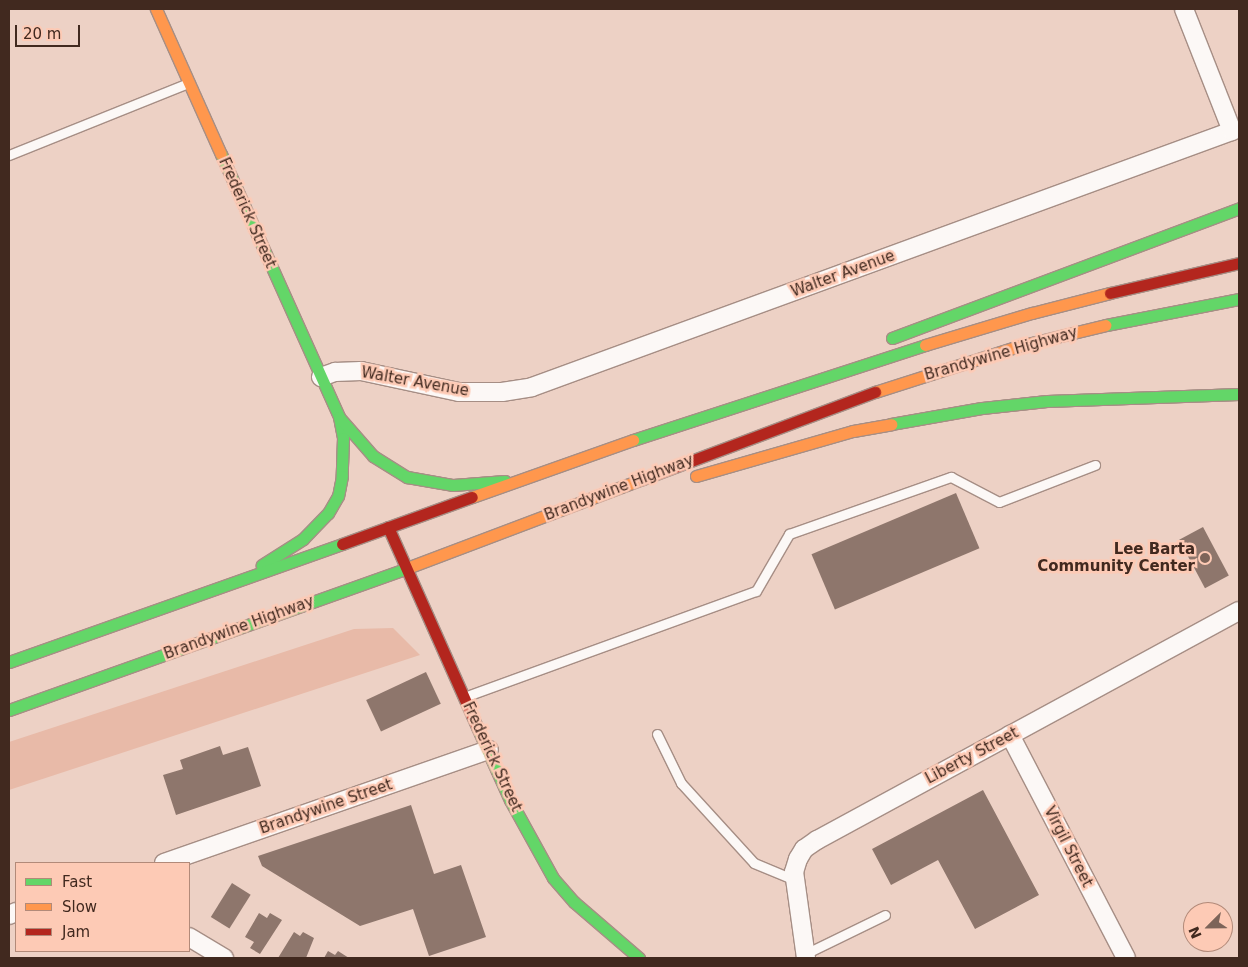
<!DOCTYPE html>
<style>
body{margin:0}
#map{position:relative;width:1248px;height:967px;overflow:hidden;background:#edd1c5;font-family:"DejaVu Sans",sans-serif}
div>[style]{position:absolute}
.green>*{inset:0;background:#e8baa8}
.building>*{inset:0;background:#8e766c;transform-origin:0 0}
.roads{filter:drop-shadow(1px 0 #a68e85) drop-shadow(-1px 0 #a68e85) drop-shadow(0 1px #a68e85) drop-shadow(0 -1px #a68e85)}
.lane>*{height:9px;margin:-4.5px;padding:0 4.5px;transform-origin:4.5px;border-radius:4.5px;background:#fcf8f6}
.street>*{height:18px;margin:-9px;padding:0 9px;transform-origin:9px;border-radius:9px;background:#fcf8f6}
.fast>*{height:11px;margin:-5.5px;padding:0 5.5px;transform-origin:5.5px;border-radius:5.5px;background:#63d668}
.slow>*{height:11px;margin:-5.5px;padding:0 5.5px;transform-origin:5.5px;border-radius:5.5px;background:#ff974d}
.jam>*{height:11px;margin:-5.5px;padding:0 5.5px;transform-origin:5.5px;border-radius:5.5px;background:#b3261e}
.dots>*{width:14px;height:14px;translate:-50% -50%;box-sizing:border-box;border:2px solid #fdcab5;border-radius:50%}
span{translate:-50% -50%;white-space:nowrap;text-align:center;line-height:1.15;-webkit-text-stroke:5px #fdcab5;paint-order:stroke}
.street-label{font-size:15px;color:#41291f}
.poi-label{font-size:15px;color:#41291f;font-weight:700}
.right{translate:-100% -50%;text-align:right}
.frame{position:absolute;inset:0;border:10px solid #41291f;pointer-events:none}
.legend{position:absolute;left:15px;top:862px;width:175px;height:90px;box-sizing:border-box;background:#fdcab5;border:1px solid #b28a79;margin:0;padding:6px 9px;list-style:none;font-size:15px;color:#41291f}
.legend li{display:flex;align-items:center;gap:10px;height:25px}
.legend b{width:25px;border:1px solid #b28a79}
.north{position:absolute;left:1183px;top:902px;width:50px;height:50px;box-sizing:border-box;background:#fdcab5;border:1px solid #b28a79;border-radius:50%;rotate:247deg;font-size:14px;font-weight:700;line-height:20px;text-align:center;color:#41291f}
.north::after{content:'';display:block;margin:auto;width:18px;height:22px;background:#7d6459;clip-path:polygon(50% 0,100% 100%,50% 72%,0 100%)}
.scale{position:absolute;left:15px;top:25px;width:65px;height:22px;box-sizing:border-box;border:2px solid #41291f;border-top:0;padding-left:6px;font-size:15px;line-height:18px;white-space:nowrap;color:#41291f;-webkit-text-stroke:4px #fdcab5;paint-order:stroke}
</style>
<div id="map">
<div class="green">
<div style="clip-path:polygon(393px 628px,420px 655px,9px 790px,9px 742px,354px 629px)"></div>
</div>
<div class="building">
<div style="left:956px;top:493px;width:60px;height:157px;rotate:67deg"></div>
<div style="left:1203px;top:527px;width:55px;height:27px;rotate:62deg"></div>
<div style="left:426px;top:672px;width:35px;height:66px;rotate:65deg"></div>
<div style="clip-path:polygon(220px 746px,223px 755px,248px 747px,261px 786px,176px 815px,163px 775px,183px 769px,180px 760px)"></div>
<div style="clip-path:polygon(983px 790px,1039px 895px,975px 929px,938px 860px,891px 885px,872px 849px)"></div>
<div style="clip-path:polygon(411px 805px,434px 874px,461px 865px,486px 937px,429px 956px,413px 909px,360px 926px,262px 866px,258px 856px)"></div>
<div style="left:232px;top:883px;width:22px;height:40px;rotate:32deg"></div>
<div style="clip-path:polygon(259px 913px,267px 918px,270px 913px,282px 920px,260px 954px,250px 948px,254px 942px,245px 937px)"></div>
<div style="clip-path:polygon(294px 932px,300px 936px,303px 932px,314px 938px,306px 958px,278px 958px)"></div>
<div style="clip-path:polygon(328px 951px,335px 955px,338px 951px,349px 958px,324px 958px)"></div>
</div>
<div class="roads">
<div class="lane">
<div style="left:9px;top:155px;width:191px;rotate:-21.9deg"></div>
<div style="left:467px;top:696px;width:307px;rotate:-20deg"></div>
<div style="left:756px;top:591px;width:66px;rotate:-59.9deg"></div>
<div style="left:789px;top:534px;width:172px;rotate:-19.4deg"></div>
<div style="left:951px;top:477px;width:54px;rotate:27.5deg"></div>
<div style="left:999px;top:502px;width:103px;rotate:-21.1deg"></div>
<div style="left:657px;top:734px;width:55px;rotate:63.9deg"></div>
<div style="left:681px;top:783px;width:108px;rotate:47.6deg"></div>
<div style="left:754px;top:863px;width:44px;rotate:22.5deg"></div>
<div style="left:805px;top:954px;width:89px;rotate:-26deg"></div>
</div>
<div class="street">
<div style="left:321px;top:377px;width:15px;rotate:-20deg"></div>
<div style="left:335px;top:372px;width:26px;rotate:-2deg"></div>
<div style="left:361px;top:371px;width:100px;rotate:12.1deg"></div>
<div style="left:459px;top:392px;width:43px"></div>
<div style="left:502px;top:392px;width:30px;rotate:-9deg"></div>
<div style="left:532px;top:387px;width:745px;rotate:-20.09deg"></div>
<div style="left:1232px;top:131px;width:131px;rotate:-111.5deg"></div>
<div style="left:1010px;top:735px;width:251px;rotate:62.5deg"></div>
<div style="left:164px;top:863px;width:344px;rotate:-19.2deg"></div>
<div style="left:9px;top:915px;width:8px;rotate:-23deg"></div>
<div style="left:189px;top:937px;width:41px;rotate:31deg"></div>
<div style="left:806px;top:958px;width:87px;rotate:-97.9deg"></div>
<div style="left:794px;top:872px;width:14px;rotate:-73deg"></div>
<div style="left:798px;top:859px;width:12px;rotate:-59deg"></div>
<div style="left:804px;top:849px;width:16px;rotate:-35deg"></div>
<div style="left:817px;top:840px;width:480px;rotate:-28.5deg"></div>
</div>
<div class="fast">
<div style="left:221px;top:154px;width:288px;rotate:65.8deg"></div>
<div style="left:339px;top:417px;width:21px;rotate:79deg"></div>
<div style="left:343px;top:438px;width:38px;rotate:92deg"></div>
<div style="left:342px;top:476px;width:20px;rotate:101deg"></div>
<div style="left:338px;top:496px;width:20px;rotate:120deg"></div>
<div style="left:328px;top:513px;width:36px;rotate:134deg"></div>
<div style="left:303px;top:539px;width:49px;rotate:147.6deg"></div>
<div style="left:1106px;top:325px;width:136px;rotate:-11.1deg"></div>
<div style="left:892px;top:338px;width:371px;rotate:-20.5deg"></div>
<div style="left:339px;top:417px;width:52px;rotate:48.9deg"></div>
<div style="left:373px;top:456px;width:40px;rotate:32deg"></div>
<div style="left:407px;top:477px;width:47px;rotate:9.9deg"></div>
<div style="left:453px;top:485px;width:52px;rotate:-4.4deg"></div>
<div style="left:891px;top:424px;width:92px;rotate:-10deg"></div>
<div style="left:982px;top:408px;width:65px;rotate:-6.1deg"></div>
<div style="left:1047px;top:401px;width:192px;rotate:-2.1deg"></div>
<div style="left:633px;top:440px;width:307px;rotate:-18deg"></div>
<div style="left:9px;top:662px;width:353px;rotate:-19.5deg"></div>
<div style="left:9px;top:710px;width:423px;rotate:-19.6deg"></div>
<div style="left:477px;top:727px;width:80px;rotate:65.7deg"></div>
<div style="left:510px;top:800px;width:89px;rotate:61.1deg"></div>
<div style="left:553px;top:878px;width:32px;rotate:49deg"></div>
<div style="left:574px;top:902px;width:86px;rotate:40.7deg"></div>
</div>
<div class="slow">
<div style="left:156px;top:9px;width:159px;rotate:65.9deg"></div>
<div style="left:925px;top:345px;width:112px;rotate:-16.7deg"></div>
<div style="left:1032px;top:313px;width:81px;rotate:-14.4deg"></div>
<div style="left:875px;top:392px;width:151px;rotate:-17.7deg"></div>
<div style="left:1019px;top:346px;width:89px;rotate:-13.6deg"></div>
<div style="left:696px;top:476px;width:163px;rotate:-16deg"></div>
<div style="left:853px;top:431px;width:39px;rotate:-10deg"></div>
<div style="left:472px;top:497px;width:171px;rotate:-19.5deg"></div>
<div style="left:407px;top:568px;width:252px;rotate:-20.7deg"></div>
</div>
<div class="jam">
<div style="left:1110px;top:293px;width:132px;rotate:-13.1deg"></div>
<div style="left:643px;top:479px;width:248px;rotate:-20.6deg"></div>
<div style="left:388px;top:527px;width:219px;rotate:66deg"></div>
<div style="left:342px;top:544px;width:138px;rotate:-19.9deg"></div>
</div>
</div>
<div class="dots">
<div style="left:1205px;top:558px;background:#7d6459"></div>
</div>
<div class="street-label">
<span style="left:247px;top:213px;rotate:66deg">Frederick Street</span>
<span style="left:843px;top:274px;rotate:-20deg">Walter Avenue</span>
<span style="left:1001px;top:354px;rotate:-16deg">Brandywine Highway</span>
<span style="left:415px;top:382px;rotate:10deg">Walter Avenue</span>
<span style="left:619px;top:488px;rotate:-21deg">Brandywine Highway</span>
<span style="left:239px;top:628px;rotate:-20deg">Brandywine Highway</span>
<span style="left:972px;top:756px;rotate:-28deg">Liberty Street</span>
<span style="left:492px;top:757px;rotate:65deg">Frederick Street</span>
<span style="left:326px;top:807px;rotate:-19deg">Brandywine Street</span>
<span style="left:1068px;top:847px;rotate:63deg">Virgil Street</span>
</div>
<div class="poi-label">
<span class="right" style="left:1195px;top:558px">Lee Barta<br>Community Center</span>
</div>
<div class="frame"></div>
<ul class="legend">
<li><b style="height:6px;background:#63d668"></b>Fast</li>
<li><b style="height:6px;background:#ff974d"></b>Slow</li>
<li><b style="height:6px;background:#b3261e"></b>Jam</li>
</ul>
<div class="north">N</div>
<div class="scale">20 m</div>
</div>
